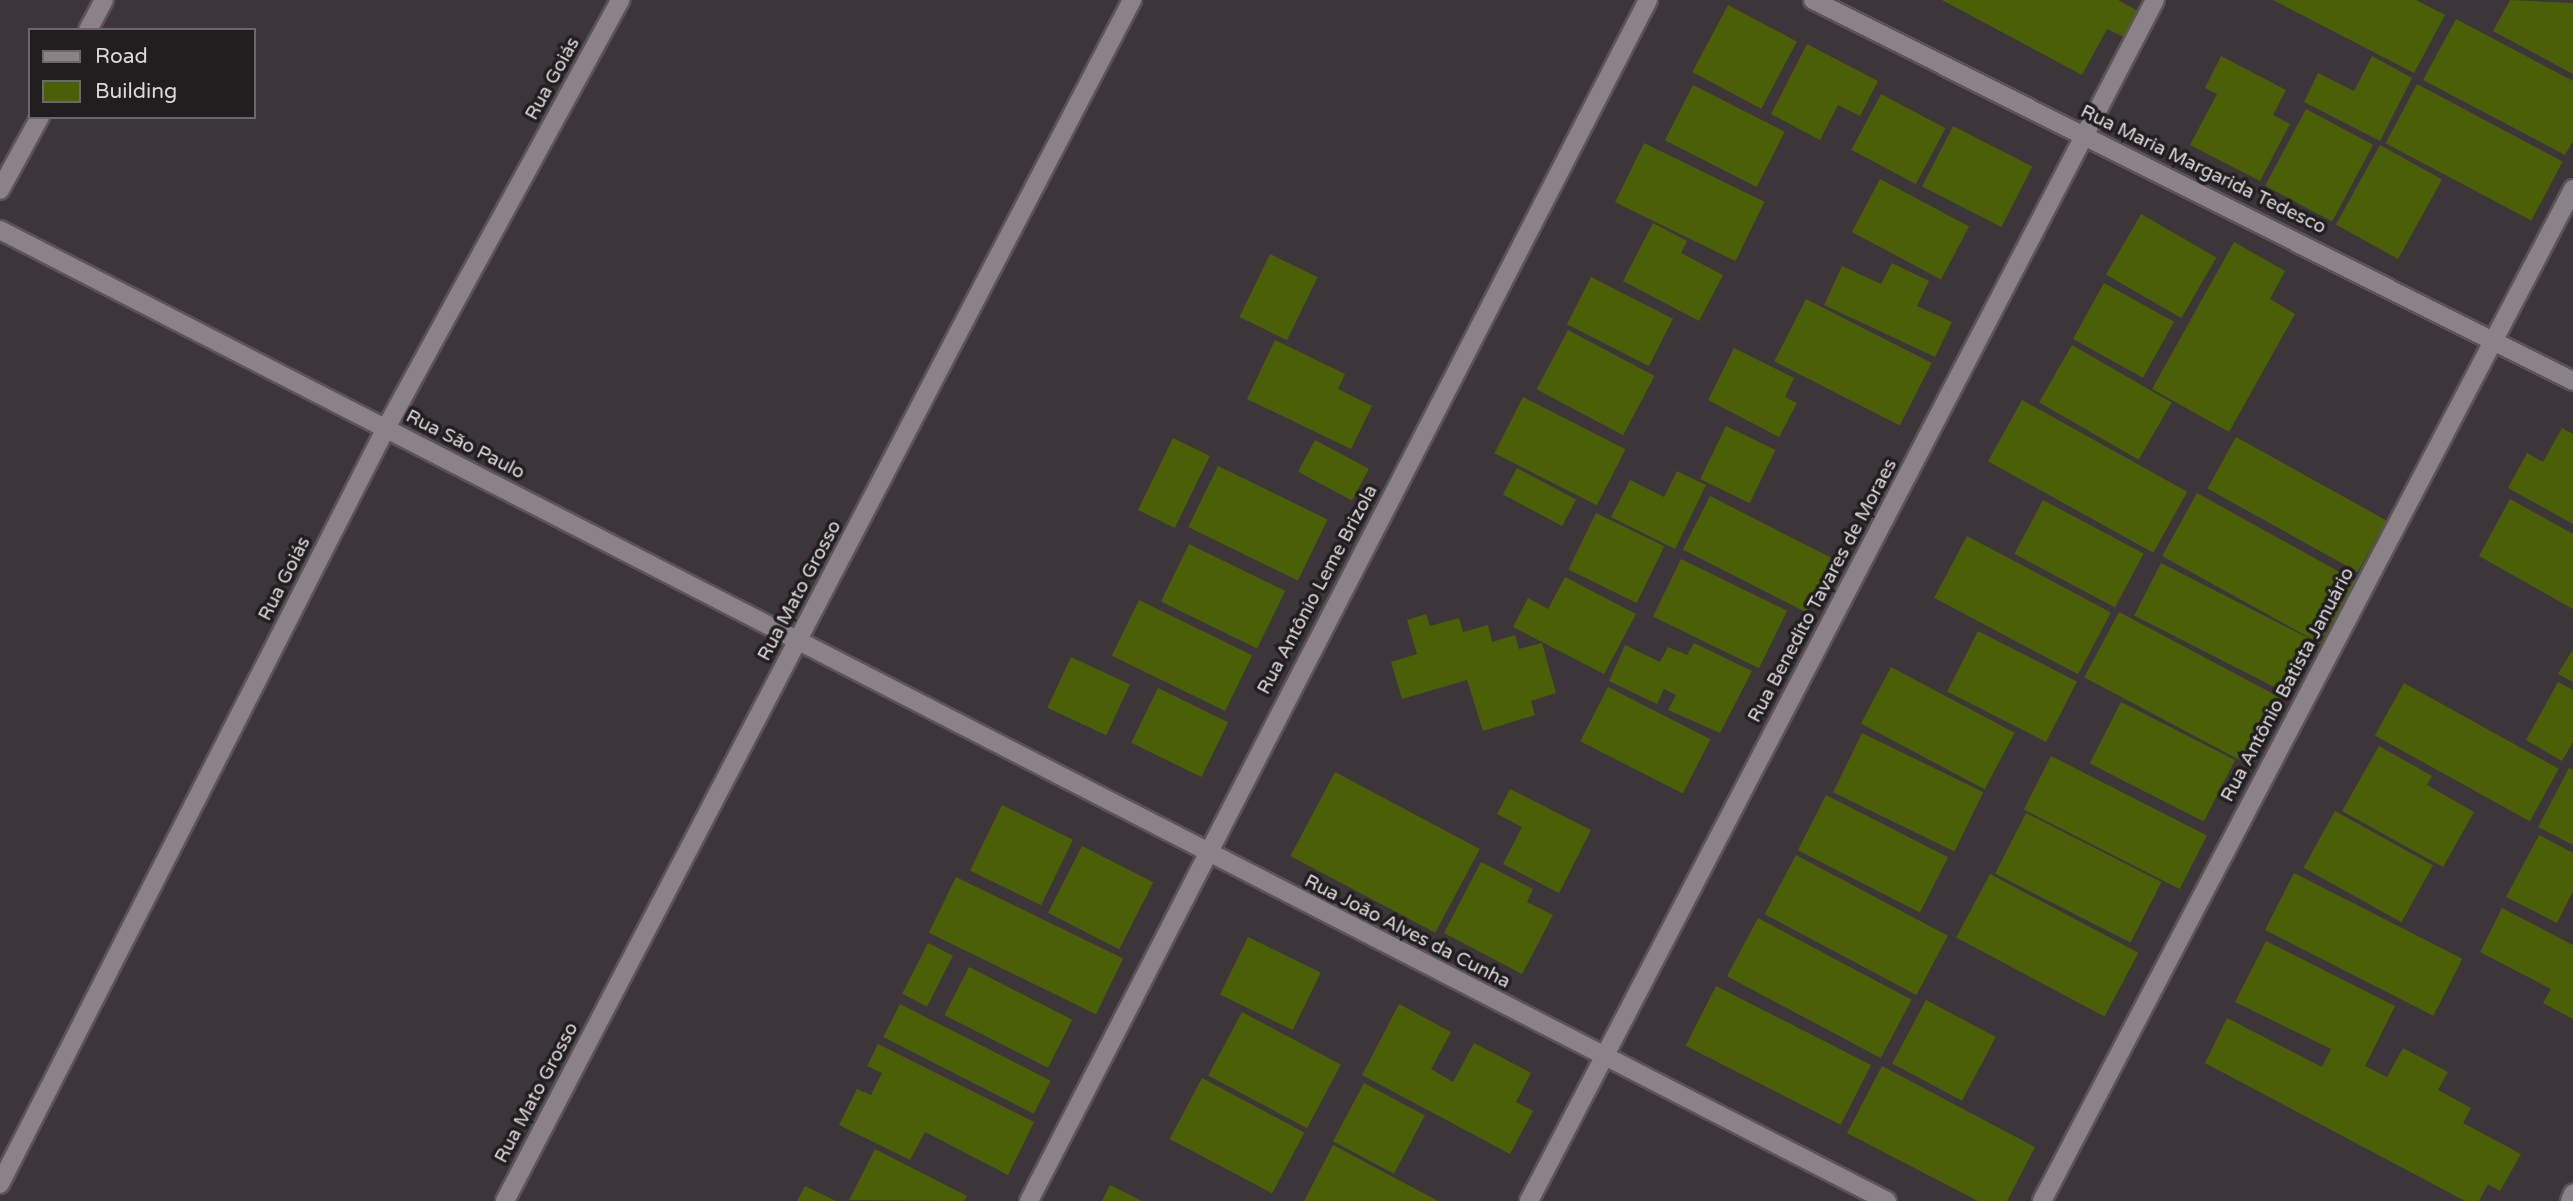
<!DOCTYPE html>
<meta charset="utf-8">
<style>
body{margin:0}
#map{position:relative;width:2573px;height:1201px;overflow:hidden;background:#3c353a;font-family:"Varela Round",sans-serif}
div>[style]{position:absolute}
.building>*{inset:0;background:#4b6006;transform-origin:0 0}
.roads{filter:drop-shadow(2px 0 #5a5458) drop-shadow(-2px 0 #5a5458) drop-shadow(0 2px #5a5458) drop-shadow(0 -2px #5a5458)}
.minor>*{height:18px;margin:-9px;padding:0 9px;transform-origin:9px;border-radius:9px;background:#8b8287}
span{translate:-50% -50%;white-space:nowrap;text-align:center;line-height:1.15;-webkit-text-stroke:7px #211e20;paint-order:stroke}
.street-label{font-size:19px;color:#dcd7da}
.legend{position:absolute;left:28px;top:28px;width:228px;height:91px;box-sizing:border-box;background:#211e20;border:2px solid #6c686a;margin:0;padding:9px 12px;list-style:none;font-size:21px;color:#dcd7da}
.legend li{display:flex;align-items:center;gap:14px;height:35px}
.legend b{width:35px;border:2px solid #6c686a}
</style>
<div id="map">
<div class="building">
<div style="clip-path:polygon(1942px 0,2118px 0,2138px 11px,2124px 37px,2107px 29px,2082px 75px)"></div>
<div style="clip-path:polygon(2273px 0,2416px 0,2445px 15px,2414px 73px)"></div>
<div style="clip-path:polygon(2510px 0,2573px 3px,2573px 74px,2493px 31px)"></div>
<div style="left:1728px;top:5px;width:78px;height:76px;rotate:28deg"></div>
<div style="clip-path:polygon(2456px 19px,2573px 81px,2573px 141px,2565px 155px,2423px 80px)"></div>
<div style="clip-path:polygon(1807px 44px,1878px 81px,1860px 116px,1838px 105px,1820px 140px,1771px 114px)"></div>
<div style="clip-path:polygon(2221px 56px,2286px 90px,2273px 115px,2290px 124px,2260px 181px,2190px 145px,2217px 94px,2205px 88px)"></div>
<div style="clip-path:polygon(2372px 56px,2412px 78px,2380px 141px,2304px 102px,2318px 73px,2354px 91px)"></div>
<div style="left:2417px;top:84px;width:165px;height:67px;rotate:28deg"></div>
<div style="left:1693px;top:85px;width:103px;height:62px;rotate:27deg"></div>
<div style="left:1881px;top:94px;width:73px;height:63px;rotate:28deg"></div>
<div style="left:2306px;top:109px;width:76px;height:87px;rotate:28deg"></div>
<div style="left:1953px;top:126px;width:89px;height:68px;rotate:27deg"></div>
<div style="left:1644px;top:143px;width:134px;height:66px;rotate:26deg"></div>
<div style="left:2380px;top:145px;width:71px;height:91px;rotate:29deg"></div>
<div style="left:1880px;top:179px;width:101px;height:60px;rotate:28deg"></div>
<div style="left:2141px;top:214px;width:87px;height:70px;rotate:30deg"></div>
<div style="clip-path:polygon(1653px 223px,1687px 241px,1681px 253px,1723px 275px,1699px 321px,1623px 281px)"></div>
<div style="clip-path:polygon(2234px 242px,2285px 271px,2270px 299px,2295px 314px,2229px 432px,2152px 389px)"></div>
<div style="left:1270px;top:254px;width:53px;height:70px;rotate:26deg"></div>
<div style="clip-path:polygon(1892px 263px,1929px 281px,1917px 306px,1952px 322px,1935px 357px,1824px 305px,1842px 266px,1881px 284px)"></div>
<div style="left:1591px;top:277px;width:92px;height:53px;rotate:27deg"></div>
<div style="left:2104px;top:283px;width:80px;height:64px;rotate:29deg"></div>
<div style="left:1806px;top:299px;width:141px;height:70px;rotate:27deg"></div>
<div style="left:1568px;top:330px;width:98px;height:67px;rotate:28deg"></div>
<div style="clip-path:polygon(1275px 340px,1345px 374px,1338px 389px,1372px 406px,1351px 449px,1247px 399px)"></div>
<div style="left:2072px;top:345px;width:115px;height:66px;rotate:30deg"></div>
<div style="clip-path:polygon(1734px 348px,1794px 378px,1785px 397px,1797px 403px,1779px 437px,1708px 400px)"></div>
<div style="left:1523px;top:397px;width:115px;height:63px;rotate:27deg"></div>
<div style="left:2022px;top:400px;width:189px;height:70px;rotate:29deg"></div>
<div style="left:1726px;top:426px;width:55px;height:59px;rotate:26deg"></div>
<div style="clip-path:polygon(2562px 428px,2573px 434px,2573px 524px,2508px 488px,2527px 453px,2543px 462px)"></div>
<div style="left:2236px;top:437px;width:172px;height:59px;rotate:29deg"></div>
<div style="left:1173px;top:438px;width:41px;height:80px;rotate:26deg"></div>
<div style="left:1315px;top:440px;width:61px;height:36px;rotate:28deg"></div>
<div style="left:1218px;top:466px;width:122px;height:68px;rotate:26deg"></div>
<div style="left:1517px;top:468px;width:67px;height:30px;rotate:28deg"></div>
<div style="clip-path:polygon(1677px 471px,1706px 485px,1675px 549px,1611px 517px,1630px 480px,1664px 497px)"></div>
<div style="left:2197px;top:493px;width:181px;height:72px;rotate:29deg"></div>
<div style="left:1710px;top:496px;width:139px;height:60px;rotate:27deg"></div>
<div style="clip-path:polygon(2510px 499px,2573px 534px,2573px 609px,2479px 556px)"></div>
<div style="left:2043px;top:500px;width:114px;height:61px;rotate:28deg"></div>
<div style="left:1596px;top:513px;width:76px;height:63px;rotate:26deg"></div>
<div style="left:1967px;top:536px;width:163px;height:70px;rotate:28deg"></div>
<div style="left:1189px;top:544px;width:107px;height:64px;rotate:26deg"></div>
<div style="left:1681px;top:559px;width:118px;height:64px;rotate:26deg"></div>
<div style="left:2161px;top:563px;width:167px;height:59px;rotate:27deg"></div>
<div style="clip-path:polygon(1565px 577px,1636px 614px,1604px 674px,1513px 627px,1528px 598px,1548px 609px)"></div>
<div style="left:1139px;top:600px;width:126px;height:62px;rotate:26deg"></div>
<div style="left:2119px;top:612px;width:185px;height:74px;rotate:28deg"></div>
<div style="clip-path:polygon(1426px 614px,1430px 626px,1459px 618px,1463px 632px,1488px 625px,1492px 642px,1515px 635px,1519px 649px,1542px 643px,1556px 693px,1531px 701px,1535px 715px,1483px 731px,1467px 680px,1402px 699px,1391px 662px,1417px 654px,1407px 620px)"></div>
<div style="left:1978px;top:631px;width:111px;height:68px;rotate:27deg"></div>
<div style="clip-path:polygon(1694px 643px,1752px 671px,1720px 733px,1668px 710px,1676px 695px,1664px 689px,1657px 704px,1609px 681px,1625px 645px,1660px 662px,1668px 647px,1687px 655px)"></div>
<div style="clip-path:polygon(2573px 649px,2573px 682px,2558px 674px)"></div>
<div style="left:1071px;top:657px;width:65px;height:56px;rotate:25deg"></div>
<div style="left:1891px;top:667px;width:140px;height:64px;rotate:28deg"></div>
<div style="clip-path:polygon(2558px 682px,2573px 690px,2573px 742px,2562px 761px,2526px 740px)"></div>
<div style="left:2404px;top:683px;width:177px;height:60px;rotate:29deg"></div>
<div style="left:1608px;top:687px;width:115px;height:61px;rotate:27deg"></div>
<div style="left:1158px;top:688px;width:78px;height:61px;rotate:26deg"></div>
<div style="left:2121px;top:702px;width:128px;height:69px;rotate:27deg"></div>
<div style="left:1862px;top:733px;width:135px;height:66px;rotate:26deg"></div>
<div style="clip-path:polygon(2379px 746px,2432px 776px,2427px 785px,2474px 812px,2443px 867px,2342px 811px)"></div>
<div style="left:2051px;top:756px;width:175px;height:60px;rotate:27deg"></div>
<div style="clip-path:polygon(2569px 768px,2573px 770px,2573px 845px,2538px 827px)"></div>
<div style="left:1335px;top:772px;width:164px;height:95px;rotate:28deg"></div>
<div style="clip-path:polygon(1510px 789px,1591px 830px,1559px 893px,1503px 864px,1522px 827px,1497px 814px)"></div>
<div style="left:1826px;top:795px;width:137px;height:62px;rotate:27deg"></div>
<div style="left:1002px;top:805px;width:79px;height:73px;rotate:26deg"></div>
<div style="left:2335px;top:811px;width:112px;height:65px;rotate:29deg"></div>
<div style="left:2026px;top:813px;width:152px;height:68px;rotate:27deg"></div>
<div style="clip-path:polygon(2539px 835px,2573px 853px,2573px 891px,2557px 923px,2506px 897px)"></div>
<div style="left:1082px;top:846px;width:80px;height:75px;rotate:27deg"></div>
<div style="left:1796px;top:855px;width:172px;height:67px;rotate:28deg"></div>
<div style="clip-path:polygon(1481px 862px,1533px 889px,1527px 902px,1553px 915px,1522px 974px,1444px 933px)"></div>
<div style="left:2294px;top:873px;width:189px;height:64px;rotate:27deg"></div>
<div style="left:1990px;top:874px;width:168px;height:72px;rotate:28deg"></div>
<div style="left:956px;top:877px;width:186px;height:62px;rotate:26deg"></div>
<div style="clip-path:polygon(2502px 908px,2573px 945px,2573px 1019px,2543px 1003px,2551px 989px,2480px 952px)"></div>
<div style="left:1758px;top:918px;width:174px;height:66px;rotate:28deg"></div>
<div style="left:1248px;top:937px;width:81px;height:64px;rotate:26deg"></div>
<div style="clip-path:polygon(2266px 941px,2395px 1006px,2365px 1066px,2387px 1077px,2403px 1048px,2448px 1072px,2438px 1090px,2471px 1108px,2463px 1123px,2521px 1154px,2500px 1191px,2488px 1184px,2479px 1201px,2465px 1201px,2205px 1063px,2227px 1018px,2322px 1067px,2331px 1049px,2235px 1002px)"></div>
<div style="left:928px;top:943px;width:28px;height:57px;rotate:27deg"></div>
<div style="left:969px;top:967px;width:116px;height:54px;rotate:27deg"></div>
<div style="left:1716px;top:986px;width:174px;height:67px;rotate:27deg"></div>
<div style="left:1926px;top:1000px;width:79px;height:72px;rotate:28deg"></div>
<div style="left:900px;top:1004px;width:169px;height:37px;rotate:27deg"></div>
<div style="clip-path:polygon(1399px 1004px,1451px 1032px,1431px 1069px,1453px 1082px,1474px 1043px,1531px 1073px,1516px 1102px,1533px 1111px,1510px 1154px,1362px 1075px)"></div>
<div style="left:1242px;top:1012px;width:112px;height:72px;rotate:28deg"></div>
<div style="clip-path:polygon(878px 1044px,1034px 1122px,1008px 1175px,925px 1132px,910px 1160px,839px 1125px,857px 1089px,871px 1095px,882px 1073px,867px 1066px)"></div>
<div style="clip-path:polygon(1882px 1066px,2035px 1147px,2007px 1201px,1978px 1201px,1847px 1133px)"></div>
<div style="left:1202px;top:1078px;width:116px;height:69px;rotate:28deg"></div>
<div style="left:1364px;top:1083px;width:69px;height:66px;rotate:28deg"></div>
<div style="clip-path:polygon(1333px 1145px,1438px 1201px,1304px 1201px)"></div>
<div style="clip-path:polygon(875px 1149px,967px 1196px,964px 1201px,849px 1200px)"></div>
<div style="clip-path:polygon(1110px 1185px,1142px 1201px,1102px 1201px)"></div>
<div style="clip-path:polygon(805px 1186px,836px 1201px,797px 1201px)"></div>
</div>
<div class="roads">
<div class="minor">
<div style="left:1813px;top:0;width:850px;rotate:26.63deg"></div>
<div style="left:88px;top:30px;width:34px;rotate:-62deg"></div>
<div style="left:0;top:190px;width:83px;rotate:-61.3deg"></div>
<div style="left:0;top:230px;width:2122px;rotate:27.23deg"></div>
<div style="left:0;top:1184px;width:849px;rotate:-62.95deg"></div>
<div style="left:386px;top:428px;width:488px;rotate:-61.3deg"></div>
<div style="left:505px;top:1201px;width:1355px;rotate:-62.43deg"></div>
<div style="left:1029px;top:1201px;width:1351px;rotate:-62.73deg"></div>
<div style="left:1529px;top:1201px;width:1354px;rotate:-62.47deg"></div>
<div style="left:2042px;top:1201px;width:1143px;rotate:-62.31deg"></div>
<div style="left:2570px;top:1201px;width:8px;rotate:-67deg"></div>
</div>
</div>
<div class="street-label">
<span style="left:553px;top:79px;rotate:-61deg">Rua Goiás</span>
<span style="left:2203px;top:170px;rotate:26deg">Rua Maria Margarida Tedesco</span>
<span style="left:465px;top:445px;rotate:27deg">Rua São Paulo</span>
<span style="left:285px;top:579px;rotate:-63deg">Rua Goiás</span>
<span style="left:1318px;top:590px;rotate:-62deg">Rua Antônio Leme Brizola</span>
<span style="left:800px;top:591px;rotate:-62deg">Rua Mato Grosso</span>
<span style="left:1823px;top:591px;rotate:-62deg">Rua Benedito Tavares de Moraes</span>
<span style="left:2288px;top:685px;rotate:-62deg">Rua Antônio Batista Januário</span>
<span style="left:1407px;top:932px;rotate:27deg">Rua João Alves da Cunha</span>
<span style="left:537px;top:1093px;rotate:-62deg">Rua Mato Grosso</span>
</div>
<ul class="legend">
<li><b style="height:9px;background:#8b8287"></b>Road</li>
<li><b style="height:19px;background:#4b6006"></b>Building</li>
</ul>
</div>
